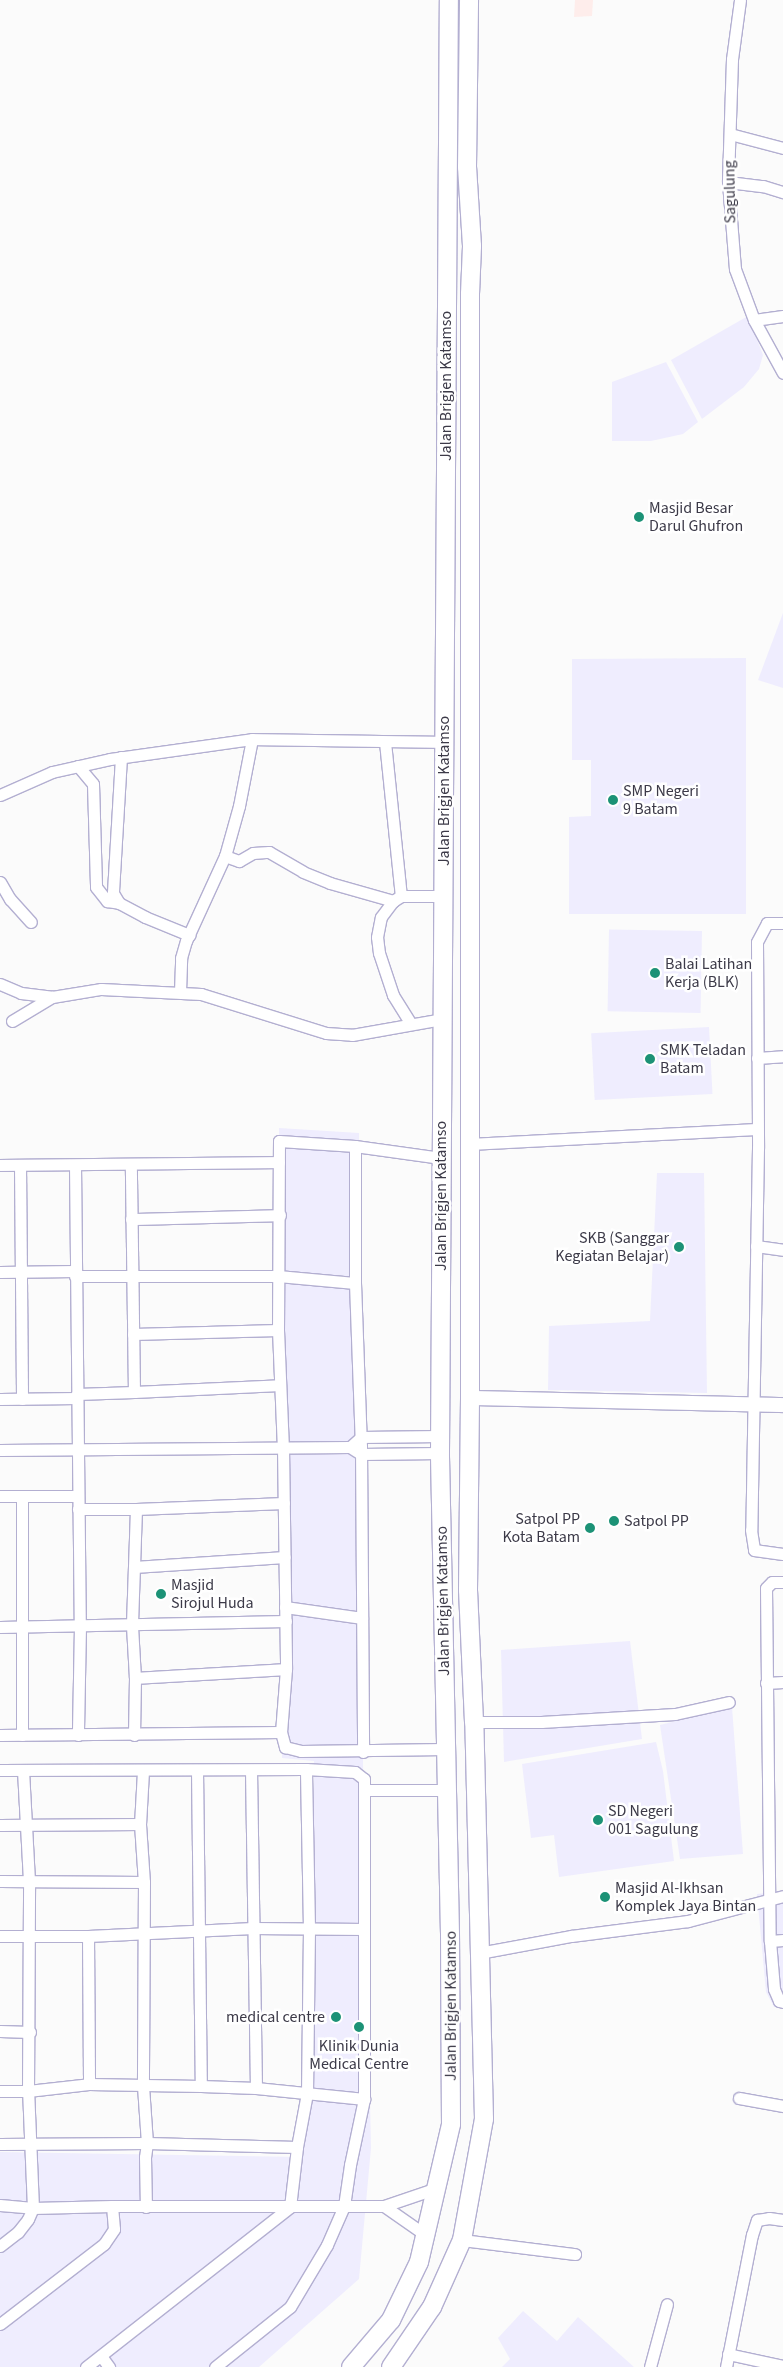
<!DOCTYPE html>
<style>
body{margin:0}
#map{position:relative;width:783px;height:2367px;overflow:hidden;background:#fbfbfb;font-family:"Source Sans 3",sans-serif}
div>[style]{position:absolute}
.built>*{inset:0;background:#efedfe;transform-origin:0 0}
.medical>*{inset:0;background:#feedeb}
.roads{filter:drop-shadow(1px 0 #b3afd1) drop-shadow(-1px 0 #b3afd1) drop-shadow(0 1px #b3afd1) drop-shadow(0 -1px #b3afd1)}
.minor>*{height:11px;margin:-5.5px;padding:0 5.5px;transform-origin:5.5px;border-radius:5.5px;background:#fff}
.tertiary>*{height:14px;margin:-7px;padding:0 7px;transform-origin:7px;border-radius:7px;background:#fff}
.trunk>*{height:18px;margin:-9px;padding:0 9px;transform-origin:9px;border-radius:9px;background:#fff}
.dots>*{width:14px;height:14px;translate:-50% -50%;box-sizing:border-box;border:2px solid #fff;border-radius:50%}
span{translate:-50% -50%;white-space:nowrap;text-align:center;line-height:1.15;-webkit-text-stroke:5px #fff;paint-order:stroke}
.street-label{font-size:16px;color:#3c3a48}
.poi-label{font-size:16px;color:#3c3a48}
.left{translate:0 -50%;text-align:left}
.right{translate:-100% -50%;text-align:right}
</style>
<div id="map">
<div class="built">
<div style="clip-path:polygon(748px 316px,763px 355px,759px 369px,744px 387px,702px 419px,671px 360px)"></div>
<div style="clip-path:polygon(666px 362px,698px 422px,683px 434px,651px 441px,612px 441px,612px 382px)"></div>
<div style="clip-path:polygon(783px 613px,783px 688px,758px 680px)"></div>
<div style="clip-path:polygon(746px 658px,746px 914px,569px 914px,569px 817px,591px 816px,591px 760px,572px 760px,572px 659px)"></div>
<div style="left:702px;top:931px;width:82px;height:93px;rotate:91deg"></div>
<div style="left:709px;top:1027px;width:67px;height:118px;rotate:87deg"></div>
<div style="clip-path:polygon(279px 1128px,359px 1133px,363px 1763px,371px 2148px,359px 2279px,259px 2367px,0 2367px,0 2152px,303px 2157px,313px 2081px,314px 1761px,282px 1758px)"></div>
<div style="clip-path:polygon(657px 1173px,704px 1173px,707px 1393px,548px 1390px,549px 1326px,650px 1321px)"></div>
<div style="clip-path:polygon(630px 1641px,642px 1739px,504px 1762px,501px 1650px)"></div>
<div style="clip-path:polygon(732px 1707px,743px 1854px,680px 1859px,660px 1725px)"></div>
<div style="clip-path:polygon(656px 1742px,663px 1771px,674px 1861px,559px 1877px,554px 1835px,531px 1838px,522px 1764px)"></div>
<div style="clip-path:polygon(783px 1891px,783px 2008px,774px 2007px,766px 1992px,757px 1894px)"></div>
<div style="clip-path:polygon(523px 2311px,557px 2341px,578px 2317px,634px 2367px,502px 2367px,510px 2359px,498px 2338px)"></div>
</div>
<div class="medical">
<div style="clip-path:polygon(575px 0,593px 0,592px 16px,574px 17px)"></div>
</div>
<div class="roads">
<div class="minor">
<div style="left:740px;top:0;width:60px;rotate:97.7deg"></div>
<div style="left:732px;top:59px;width:123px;rotate:91.9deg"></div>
<div style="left:728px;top:182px;width:87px;rotate:85.4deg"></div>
<div style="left:735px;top:269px;width:54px;rotate:69.6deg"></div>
<div style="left:754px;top:320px;width:60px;rotate:61.3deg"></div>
<div style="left:730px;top:134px;width:55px;rotate:14.8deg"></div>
<div style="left:728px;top:182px;width:35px;rotate:7deg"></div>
<div style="left:763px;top:186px;width:21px;rotate:17deg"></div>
<div style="left:754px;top:320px;width:29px;rotate:-8deg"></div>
<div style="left:385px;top:742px;width:155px;rotate:84.1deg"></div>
<div style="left:121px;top:757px;width:136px;rotate:93.4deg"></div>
<div style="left:113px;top:893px;width:12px;rotate:59deg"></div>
<div style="left:119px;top:903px;width:30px;rotate:28deg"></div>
<div style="left:145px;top:917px;width:48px;rotate:22.2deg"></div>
<div style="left:78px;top:766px;width:23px;rotate:50deg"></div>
<div style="left:93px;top:784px;width:103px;rotate:88.3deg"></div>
<div style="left:96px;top:887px;width:18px;rotate:52deg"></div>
<div style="left:107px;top:901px;width:12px;rotate:9deg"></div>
<div style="left:0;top:795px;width:57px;rotate:-23.9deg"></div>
<div style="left:52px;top:772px;width:59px;rotate:-12.6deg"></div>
<div style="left:110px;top:759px;width:143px;rotate:-8deg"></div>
<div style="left:252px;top:739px;width:192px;rotate:0.9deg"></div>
<div style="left:225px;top:856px;width:15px;rotate:20deg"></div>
<div style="left:239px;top:861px;width:16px;rotate:-30deg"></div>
<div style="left:253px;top:853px;width:16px;rotate:-4deg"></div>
<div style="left:269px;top:852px;width:39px;rotate:30deg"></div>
<div style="left:303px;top:872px;width:29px;rotate:22deg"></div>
<div style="left:330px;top:883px;width:66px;rotate:15.9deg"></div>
<div style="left:0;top:882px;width:20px;rotate:60deg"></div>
<div style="left:10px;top:899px;width:31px;rotate:48deg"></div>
<div style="left:783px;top:923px;width:16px;rotate:180deg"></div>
<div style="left:767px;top:923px;width:21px;rotate:118deg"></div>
<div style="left:757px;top:942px;width:206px;rotate:89.7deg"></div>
<div style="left:758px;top:1148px;width:382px;rotate:91deg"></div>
<div style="left:751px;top:1530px;width:20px;rotate:81deg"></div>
<div style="left:754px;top:1550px;width:29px;rotate:8deg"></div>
<div style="left:0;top:984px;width:23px;rotate:23deg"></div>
<div style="left:21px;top:993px;width:31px;rotate:7deg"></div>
<div style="left:180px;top:992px;width:34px;rotate:-88deg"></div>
<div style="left:181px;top:958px;width:18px;rotate:-74deg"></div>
<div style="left:186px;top:941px;width:94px;rotate:-65.4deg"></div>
<div style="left:225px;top:856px;width:52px;rotate:-74.4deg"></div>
<div style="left:239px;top:806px;width:68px;rotate:-79deg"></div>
<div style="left:12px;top:1021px;width:47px;rotate:-31deg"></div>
<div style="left:52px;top:997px;width:50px;rotate:-9.3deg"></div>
<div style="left:101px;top:989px;width:100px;rotate:2.9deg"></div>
<div style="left:201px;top:994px;width:131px;rotate:17.3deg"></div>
<div style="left:326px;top:1033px;width:26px;rotate:4deg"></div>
<div style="left:352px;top:1035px;width:91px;rotate:-10.1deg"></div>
<div style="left:411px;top:1024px;width:34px;rotate:-122deg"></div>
<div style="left:393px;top:995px;width:44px;rotate:-108.4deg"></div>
<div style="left:379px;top:953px;width:16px;rotate:-97deg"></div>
<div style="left:377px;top:937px;width:20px;rotate:-79deg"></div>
<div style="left:381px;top:917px;width:20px;rotate:-53deg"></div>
<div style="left:393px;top:901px;width:9px;rotate:-32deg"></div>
<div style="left:401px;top:896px;width:42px"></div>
<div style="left:757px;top:1058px;width:26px;rotate:-4deg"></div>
<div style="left:470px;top:1144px;width:286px;rotate:-3deg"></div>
<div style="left:355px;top:1146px;width:137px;rotate:90deg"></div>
<div style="left:355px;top:1283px;width:164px;rotate:87.9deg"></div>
<div style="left:361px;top:1447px;width:305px;rotate:89.6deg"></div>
<div style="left:441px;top:1158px;width:87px;rotate:-172.1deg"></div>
<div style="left:355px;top:1146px;width:76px;rotate:-176.2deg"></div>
<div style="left:279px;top:1141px;width:189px;rotate:90.3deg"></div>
<div style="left:278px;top:1330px;width:117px;rotate:87.6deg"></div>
<div style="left:283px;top:1447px;width:222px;rotate:89.2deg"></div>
<div style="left:286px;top:1669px;width:63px;rotate:94.5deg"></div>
<div style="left:281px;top:1732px;width:16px;rotate:75deg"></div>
<div style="left:285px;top:1747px;width:16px;rotate:14deg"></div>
<div style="left:301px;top:1751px;width:144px;rotate:-0.8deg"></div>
<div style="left:0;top:1165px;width:279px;rotate:-0.6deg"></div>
<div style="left:20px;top:1165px;width:234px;rotate:89.5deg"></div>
<div style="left:75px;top:1165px;width:461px;rotate:89.4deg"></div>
<div style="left:80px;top:1626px;width:109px;rotate:91.1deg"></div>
<div style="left:131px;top:1219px;width:149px;rotate:-1.5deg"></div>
<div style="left:756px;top:1246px;width:27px;rotate:8deg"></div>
<div style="left:0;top:1272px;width:75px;rotate:-0.8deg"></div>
<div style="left:75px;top:1276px;width:203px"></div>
<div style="left:278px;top:1276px;width:77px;rotate:5.2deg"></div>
<div style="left:133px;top:1334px;width:145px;rotate:-1.6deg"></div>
<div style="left:134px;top:1392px;width:146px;rotate:-2.7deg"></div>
<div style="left:77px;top:1394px;width:57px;rotate:-2deg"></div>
<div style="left:134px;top:1392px;width:228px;rotate:-90.8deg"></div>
<div style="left:0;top:1399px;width:77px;rotate:-0.7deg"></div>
<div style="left:0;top:1450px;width:350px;rotate:-0.5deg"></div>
<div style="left:440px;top:1453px;width:79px;rotate:179.3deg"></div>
<div style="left:361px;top:1454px;width:13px;rotate:-148deg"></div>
<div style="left:350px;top:1447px;width:15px;rotate:-42deg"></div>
<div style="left:361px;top:1437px;width:79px;rotate:-0.7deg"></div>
<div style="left:0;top:1496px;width:78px"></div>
<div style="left:22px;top:1496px;width:239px;rotate:90deg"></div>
<div style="left:78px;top:1509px;width:58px"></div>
<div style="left:136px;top:1509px;width:117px;rotate:92deg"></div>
<div style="left:132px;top:1626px;width:52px;rotate:86.7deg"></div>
<div style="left:135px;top:1678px;width:57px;rotate:91deg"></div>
<div style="left:136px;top:1509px;width:148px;rotate:-2.3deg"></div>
<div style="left:134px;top:1567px;width:151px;rotate:-3.8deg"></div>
<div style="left:783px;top:1582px;width:11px;rotate:180deg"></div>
<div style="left:772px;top:1582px;width:8px;rotate:135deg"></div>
<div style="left:766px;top:1588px;width:353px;rotate:89.4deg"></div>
<div style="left:770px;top:1941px;width:48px;rotate:85.2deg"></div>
<div style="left:774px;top:1989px;width:13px;rotate:67deg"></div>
<div style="left:779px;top:2001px;width:4px;rotate:14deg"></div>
<div style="left:285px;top:1607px;width:78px;rotate:8.1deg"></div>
<div style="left:0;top:1627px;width:286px;rotate:-1.2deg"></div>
<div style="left:135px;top:1678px;width:151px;rotate:-3.4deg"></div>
<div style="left:766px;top:1683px;width:17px;rotate:-3deg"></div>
<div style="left:474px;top:1722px;width:67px"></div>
<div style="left:541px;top:1722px;width:134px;rotate:-3.4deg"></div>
<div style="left:675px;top:1714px;width:55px;rotate:-12.5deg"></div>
<div style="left:0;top:1735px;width:281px;rotate:-0.6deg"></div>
<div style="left:0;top:1770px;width:306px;rotate:-0.2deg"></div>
<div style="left:306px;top:1769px;width:49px;rotate:3.5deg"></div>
<div style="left:355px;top:1772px;width:11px;rotate:38deg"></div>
<div style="left:364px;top:1779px;width:320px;rotate:90deg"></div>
<div style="left:364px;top:2099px;width:67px;rotate:102deg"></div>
<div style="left:350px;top:2165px;width:41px;rotate:98.3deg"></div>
<div style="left:344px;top:2206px;width:43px;rotate:113.6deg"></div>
<div style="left:327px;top:2245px;width:72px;rotate:120.8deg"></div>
<div style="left:290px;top:2307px;width:96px;rotate:141.3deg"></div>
<div style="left:197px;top:1770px;width:316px;rotate:89.3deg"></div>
<div style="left:251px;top:1770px;width:318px;rotate:89.1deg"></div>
<div style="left:143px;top:1771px;width:53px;rotate:93.2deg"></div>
<div style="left:140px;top:1824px;width:58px;rotate:86.1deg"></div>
<div style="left:144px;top:1882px;width:204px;rotate:90.3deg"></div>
<div style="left:143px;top:2086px;width:57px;rotate:86deg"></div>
<div style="left:147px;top:2143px;width:14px;rotate:98deg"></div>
<div style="left:145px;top:2157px;width:50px;rotate:88.9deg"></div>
<div style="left:364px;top:1790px;width:82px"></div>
<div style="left:0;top:1825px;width:140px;rotate:-0.4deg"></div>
<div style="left:0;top:1881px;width:144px;rotate:0.4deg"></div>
<div style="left:0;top:1936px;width:88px"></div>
<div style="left:88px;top:1936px;width:165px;rotate:-2.8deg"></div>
<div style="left:253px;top:1928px;width:111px;rotate:0.5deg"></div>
<div style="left:88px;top:1936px;width:148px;rotate:89.6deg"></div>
<div style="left:770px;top:1941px;width:13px;rotate:-4deg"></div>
<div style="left:479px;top:1953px;width:94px;rotate:-10.5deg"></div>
<div style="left:571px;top:1936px;width:118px;rotate:-7.3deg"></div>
<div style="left:688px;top:1921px;width:98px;rotate:-14.7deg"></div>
<div style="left:0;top:2031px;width:30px;rotate:2deg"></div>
<div style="left:0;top:2091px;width:28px"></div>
<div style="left:28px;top:2091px;width:61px;rotate:-6.5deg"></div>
<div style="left:89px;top:2084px;width:112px;rotate:1deg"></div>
<div style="left:201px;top:2086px;width:55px;rotate:2.1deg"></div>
<div style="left:256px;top:2088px;width:109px;rotate:5.8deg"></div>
<div style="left:739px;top:2098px;width:45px;rotate:10.3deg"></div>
<div style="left:0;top:2144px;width:147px;rotate:-0.4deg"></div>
<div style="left:147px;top:2143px;width:150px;rotate:1.5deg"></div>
<div style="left:0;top:2205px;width:33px;rotate:5deg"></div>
<div style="left:33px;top:2208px;width:79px;rotate:-1.5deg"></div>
<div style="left:112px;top:2206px;width:272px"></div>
<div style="left:384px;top:2206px;width:56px;rotate:-18.8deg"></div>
<div style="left:384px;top:2206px;width:52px;rotate:34.9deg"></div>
<div style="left:462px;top:2240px;width:114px;rotate:7.1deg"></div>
<div style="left:0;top:2246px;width:23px;rotate:-38deg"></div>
<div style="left:18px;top:2232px;width:16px;rotate:-52deg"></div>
<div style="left:28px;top:2219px;width:12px;rotate:-66deg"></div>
<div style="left:33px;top:2208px;width:117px;rotate:-92.4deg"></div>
<div style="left:28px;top:2091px;width:210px;rotate:-89.7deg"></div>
<div style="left:29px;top:1881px;width:111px;rotate:-93.1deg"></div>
<div style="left:0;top:2324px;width:131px;rotate:-37.6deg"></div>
<div style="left:104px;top:2244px;width:18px;rotate:-56deg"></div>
<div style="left:114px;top:2229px;width:23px;rotate:-95deg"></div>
<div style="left:728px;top:2354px;width:56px;rotate:12.3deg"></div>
<div style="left:101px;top:2356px;width:14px;rotate:54deg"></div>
<div style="left:86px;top:2367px;width:259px;rotate:-38.1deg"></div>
<div style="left:290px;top:2207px;width:60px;rotate:-83.3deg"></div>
<div style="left:297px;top:2147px;width:55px;rotate:-79.5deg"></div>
<div style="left:307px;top:2093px;width:165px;rotate:-89.3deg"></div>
<div style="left:309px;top:1928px;width:159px;rotate:-91.1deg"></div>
<div style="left:650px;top:2367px;width:65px;rotate:-74.9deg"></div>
<div style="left:726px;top:2367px;width:135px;rotate:-78.9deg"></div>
<div style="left:752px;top:2235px;width:16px;rotate:-72deg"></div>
<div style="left:757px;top:2220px;width:12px;rotate:-9deg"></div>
<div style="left:769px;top:2218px;width:14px;rotate:8deg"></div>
</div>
<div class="tertiary">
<div style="left:470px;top:1398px;width:313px;rotate:1.3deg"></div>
</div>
<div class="trunk">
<div style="left:351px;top:2367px;width:62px;rotate:-49.6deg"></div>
<div style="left:391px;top:2320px;width:64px;rotate:-64.2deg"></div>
<div style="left:419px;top:2262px;width:142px;rotate:-76.9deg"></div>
<div style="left:451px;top:2124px;width:190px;rotate:-90.3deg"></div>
<div style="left:450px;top:1934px;width:481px;rotate:-91.2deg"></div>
<div style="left:440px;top:1453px;width:1453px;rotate:-89.65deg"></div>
<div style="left:391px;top:2367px;width:73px;rotate:-55.7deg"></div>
<div style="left:432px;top:2307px;width:73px;rotate:-65.9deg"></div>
<div style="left:462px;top:2240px;width:123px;rotate:-79.7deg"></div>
<div style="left:484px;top:2119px;width:397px;rotate:-91.4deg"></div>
<div style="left:474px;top:1722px;width:132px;rotate:-92.6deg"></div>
<div style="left:468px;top:1590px;width:192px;rotate:-89.4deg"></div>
<div style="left:470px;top:1398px;width:1104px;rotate:-90deg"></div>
<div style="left:470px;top:294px;width:48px;rotate:-87.6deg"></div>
<div style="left:472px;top:246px;width:79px;rotate:-93.6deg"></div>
<div style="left:467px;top:167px;width:167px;rotate:-89.3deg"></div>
</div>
</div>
<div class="dots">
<div style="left:639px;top:517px;background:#1c9276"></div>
<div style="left:613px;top:800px;background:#1c9276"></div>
<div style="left:655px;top:973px;background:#1c9276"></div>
<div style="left:650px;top:1059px;background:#1c9276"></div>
<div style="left:679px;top:1247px;background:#1c9276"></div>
<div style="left:614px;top:1521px;background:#1c9276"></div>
<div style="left:590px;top:1528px;background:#1c9276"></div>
<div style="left:161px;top:1594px;background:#1c9276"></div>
<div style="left:598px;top:1820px;background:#1c9276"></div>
<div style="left:605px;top:1897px;background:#1c9276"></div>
<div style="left:336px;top:2017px;background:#1c9276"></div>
<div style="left:359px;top:2027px;background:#1c9276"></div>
</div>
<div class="street-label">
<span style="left:730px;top:192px;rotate:-91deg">Sagulung</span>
<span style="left:446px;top:386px;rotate:-90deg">Jalan Brigjen Katamso</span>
<span style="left:444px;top:791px;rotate:-90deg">Jalan Brigjen Katamso</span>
<span style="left:441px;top:1196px;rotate:-90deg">Jalan Brigjen Katamso</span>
<span style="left:443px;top:1601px;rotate:-91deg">Jalan Brigjen Katamso</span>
<span style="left:451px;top:2006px;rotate:-90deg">Jalan Brigjen Katamso</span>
</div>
<div class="poi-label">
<span class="left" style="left:649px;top:517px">Masjid Besar<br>Darul Ghufron</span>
<span class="left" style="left:623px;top:800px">SMP Negeri<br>9 Batam</span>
<span class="left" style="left:665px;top:973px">Balai Latihan<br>Kerja (BLK)</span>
<span class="left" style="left:660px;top:1059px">SMK Teladan<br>Batam</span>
<span class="right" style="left:669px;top:1247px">SKB (Sanggar<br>Kegiatan Belajar)</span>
<span class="right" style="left:580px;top:1528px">Satpol PP<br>Kota Batam</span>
<span class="left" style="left:624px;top:1521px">Satpol PP</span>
<span class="left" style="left:171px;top:1594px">Masjid<br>Sirojul Huda</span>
<span class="left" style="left:608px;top:1820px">SD Negeri<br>001 Sagulung</span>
<span class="left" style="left:615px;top:1897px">Masjid Al-Ikhsan<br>Komplek Jaya Bintan</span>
<span class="right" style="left:325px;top:2017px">medical centre</span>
<span style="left:359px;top:2055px">Klinik Dunia<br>Medical Centre</span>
</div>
</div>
